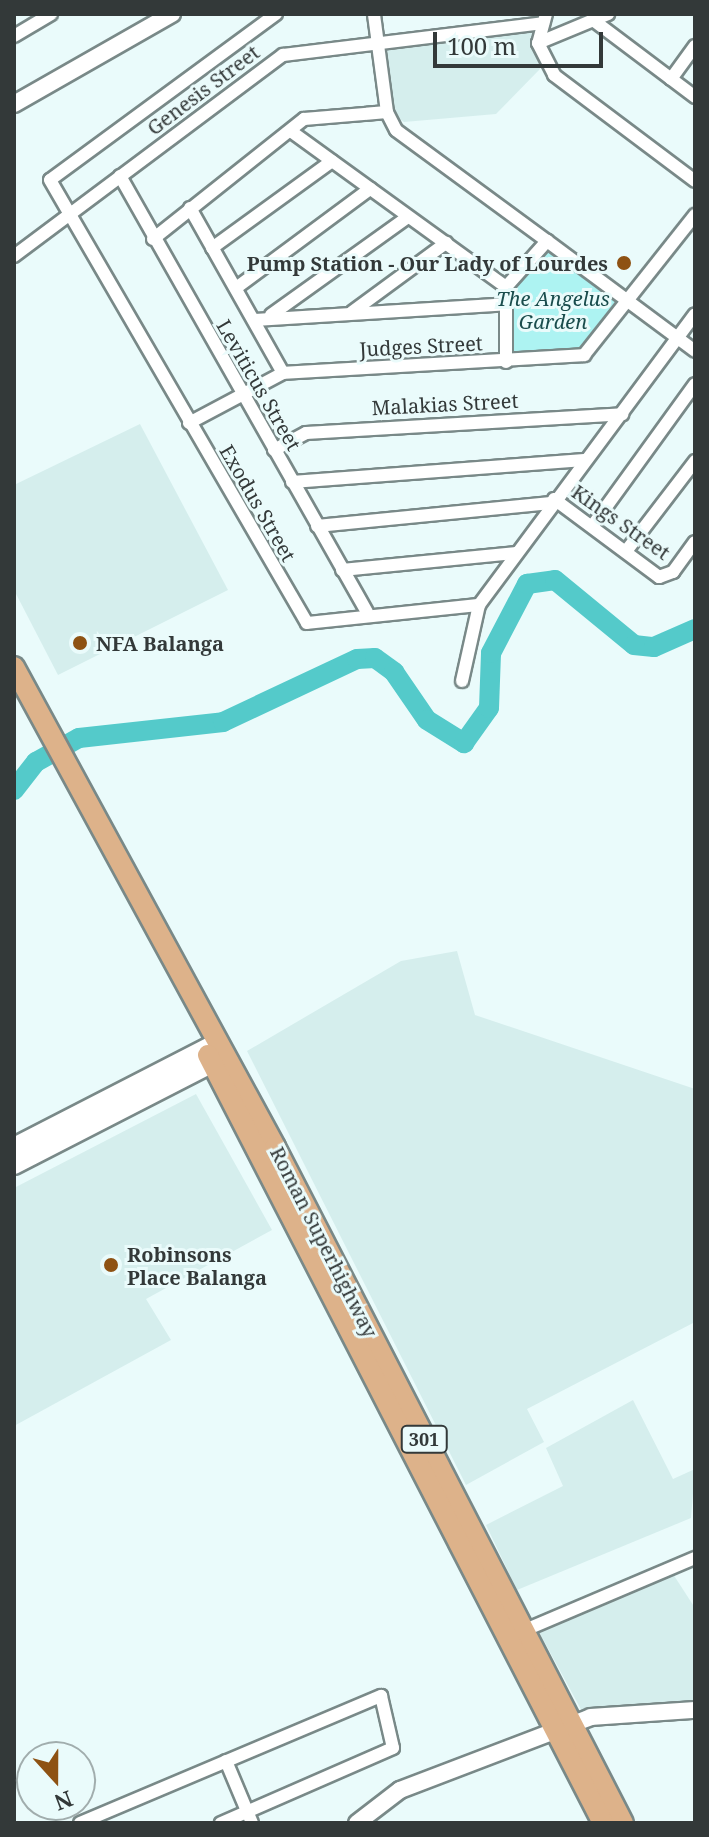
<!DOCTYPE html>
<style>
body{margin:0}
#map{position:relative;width:709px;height:1837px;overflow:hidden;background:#eafbfb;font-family:"Noto Serif",serif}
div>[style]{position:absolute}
.built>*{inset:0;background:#d5eeed}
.green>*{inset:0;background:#adf3f2}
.river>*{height:20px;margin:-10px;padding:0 10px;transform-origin:10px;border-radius:10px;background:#54caca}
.roads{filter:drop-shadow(2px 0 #798988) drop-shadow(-2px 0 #798988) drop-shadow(0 2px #798988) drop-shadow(0 -2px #798988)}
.minor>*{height:12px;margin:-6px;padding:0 6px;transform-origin:6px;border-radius:6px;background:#fff}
.tertiary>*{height:16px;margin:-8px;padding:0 8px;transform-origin:8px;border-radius:8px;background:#fff}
.secondary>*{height:18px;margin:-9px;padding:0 9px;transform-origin:9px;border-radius:9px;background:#fff}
.primary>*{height:20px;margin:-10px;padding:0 10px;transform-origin:10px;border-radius:10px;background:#ddb28a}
.dots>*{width:22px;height:22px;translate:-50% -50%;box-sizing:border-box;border:4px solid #eafbfb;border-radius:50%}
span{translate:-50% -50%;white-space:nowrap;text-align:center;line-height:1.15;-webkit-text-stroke:6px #eafbfb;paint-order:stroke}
.shield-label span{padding:2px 6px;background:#eafbfb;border:2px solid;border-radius:6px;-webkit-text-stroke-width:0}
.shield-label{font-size:18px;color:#333939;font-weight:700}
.street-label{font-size:20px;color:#333939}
.poi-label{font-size:20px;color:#333939;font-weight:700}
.right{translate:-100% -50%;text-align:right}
.left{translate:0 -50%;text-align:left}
.park-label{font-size:20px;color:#1a4d4d;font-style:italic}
.frame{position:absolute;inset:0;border:16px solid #333939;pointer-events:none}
.north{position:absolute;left:16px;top:1741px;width:80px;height:80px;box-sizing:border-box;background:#eafbfb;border:2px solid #a1adad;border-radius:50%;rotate:159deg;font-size:22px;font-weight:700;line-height:32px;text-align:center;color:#333939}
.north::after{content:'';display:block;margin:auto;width:28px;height:36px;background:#8e5213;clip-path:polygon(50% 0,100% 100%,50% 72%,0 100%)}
.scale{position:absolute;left:433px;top:32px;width:170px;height:36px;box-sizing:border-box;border:4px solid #333939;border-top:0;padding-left:10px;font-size:24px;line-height:28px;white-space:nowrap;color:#333939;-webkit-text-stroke:6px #eafbfb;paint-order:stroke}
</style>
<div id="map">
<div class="built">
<div style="clip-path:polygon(533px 30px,540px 69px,496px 114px,404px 122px,390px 113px,381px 47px)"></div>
<div style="clip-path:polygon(140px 424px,228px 590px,58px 675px,14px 590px,14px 485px)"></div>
<div style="clip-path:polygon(457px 951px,475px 1015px,695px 1089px,695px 1322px,527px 1409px,544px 1442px,466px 1485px,247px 1051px,401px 961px)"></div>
<div style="clip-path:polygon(196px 1094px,272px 1230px,146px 1299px,171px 1340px,14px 1426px,14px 1188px)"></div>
<div style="clip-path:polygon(633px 1400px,673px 1479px,695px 1469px,691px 1518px,517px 1590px,486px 1525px,563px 1486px,546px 1448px)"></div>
<div style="clip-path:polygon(673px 1574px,695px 1608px,695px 1708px,584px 1715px,538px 1630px)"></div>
</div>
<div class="green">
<div style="clip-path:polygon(543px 246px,622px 303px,582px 353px,508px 360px,509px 289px)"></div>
</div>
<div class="river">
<div style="left:14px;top:790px;width:36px;rotate:-52deg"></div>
<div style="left:36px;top:762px;width:49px;rotate:-29.2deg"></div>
<div style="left:79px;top:738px;width:145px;rotate:-6.3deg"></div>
<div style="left:223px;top:722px;width:148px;rotate:-25.2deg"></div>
<div style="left:357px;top:659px;width:18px;rotate:-3deg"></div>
<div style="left:375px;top:658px;width:24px;rotate:36deg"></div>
<div style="left:394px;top:672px;width:58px;rotate:55.5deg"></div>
<div style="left:427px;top:720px;width:44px;rotate:31.9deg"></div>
<div style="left:464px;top:743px;width:43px;rotate:-54.5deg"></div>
<div style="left:489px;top:708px;width:55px;rotate:-87.9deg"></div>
<div style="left:491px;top:653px;width:78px;rotate:-62.4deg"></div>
<div style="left:527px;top:584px;width:28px;rotate:-8deg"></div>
<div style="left:555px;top:580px;width:102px;rotate:39.4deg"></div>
<div style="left:634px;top:645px;width:20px;rotate:6deg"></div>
<div style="left:654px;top:647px;width:45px;rotate:-23.7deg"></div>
</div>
<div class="roads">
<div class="minor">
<div style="left:276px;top:14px;width:280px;rotate:143.7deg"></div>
<div style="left:50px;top:180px;width:512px;rotate:59.88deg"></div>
<div style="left:307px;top:623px;width:173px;rotate:-6deg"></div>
<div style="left:479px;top:605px;width:362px;rotate:-53.4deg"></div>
<div style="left:546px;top:14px;width:30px;rotate:105deg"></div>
<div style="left:538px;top:43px;width:36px;rotate:63deg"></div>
<div style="left:554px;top:75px;width:176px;rotate:36.9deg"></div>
<div style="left:593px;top:20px;width:128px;rotate:37deg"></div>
<div style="left:14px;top:36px;width:43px;rotate:-30.7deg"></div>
<div style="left:538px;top:43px;width:76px;rotate:-22.5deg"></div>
<div style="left:671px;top:79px;width:41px;rotate:-54deg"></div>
<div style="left:292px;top:132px;width:264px;rotate:35.9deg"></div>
<div style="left:506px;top:287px;width:62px;rotate:-48.3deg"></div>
<div style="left:547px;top:241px;width:187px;rotate:-143.7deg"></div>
<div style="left:396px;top:130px;width:20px;rotate:-117deg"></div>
<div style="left:387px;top:112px;width:99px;rotate:-97.6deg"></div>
<div style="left:120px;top:176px;width:501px;rotate:60.47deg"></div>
<div style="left:190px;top:208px;width:189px;rotate:60.6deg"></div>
<div style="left:153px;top:239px;width:193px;rotate:-38.5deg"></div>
<div style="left:304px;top:119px;width:83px;rotate:-4.8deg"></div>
<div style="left:547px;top:241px;width:184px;rotate:36.6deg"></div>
<div style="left:212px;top:248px;width:148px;rotate:-35.9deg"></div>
<div style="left:14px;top:256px;width:336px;rotate:-36.8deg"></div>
<div style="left:283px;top:55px;width:262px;rotate:-7deg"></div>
<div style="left:236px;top:288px;width:167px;rotate:-36.5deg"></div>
<div style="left:352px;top:312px;width:117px;rotate:-36.3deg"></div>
<div style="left:271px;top:315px;width:168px;rotate:-35.6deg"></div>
<div style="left:255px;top:320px;width:252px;rotate:-3.6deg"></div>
<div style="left:506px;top:362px;width:64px;rotate:-90deg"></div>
<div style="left:189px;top:423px;width:106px;rotate:-28deg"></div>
<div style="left:283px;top:373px;width:302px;rotate:-3.4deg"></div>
<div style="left:584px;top:355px;width:179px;rotate:-51.6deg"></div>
<div style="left:274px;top:450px;width:36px;rotate:-28deg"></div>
<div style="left:306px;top:433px;width:317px;rotate:-3.4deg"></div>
<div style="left:292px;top:482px;width:293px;rotate:-4.3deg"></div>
<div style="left:554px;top:499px;width:131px;rotate:36.6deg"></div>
<div style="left:659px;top:577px;width:15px;rotate:-20deg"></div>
<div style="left:673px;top:572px;width:37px;rotate:-54deg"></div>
<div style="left:593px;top:525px;width:174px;rotate:-54.1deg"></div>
<div style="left:317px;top:526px;width:235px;rotate:-5.6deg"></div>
<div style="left:627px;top:550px;width:112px;rotate:-52.6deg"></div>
<div style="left:342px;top:570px;width:173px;rotate:-5.6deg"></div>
<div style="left:462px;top:681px;width:78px;rotate:-77.4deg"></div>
<div style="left:523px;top:1631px;width:187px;rotate:-23deg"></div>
<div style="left:226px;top:1761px;width:67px;rotate:67.2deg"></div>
<div style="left:80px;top:1823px;width:327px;rotate:-22.9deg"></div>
<div style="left:381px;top:1696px;width:53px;rotate:77deg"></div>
<div style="left:393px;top:1748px;width:188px;rotate:156.4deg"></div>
</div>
<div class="tertiary">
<div style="left:14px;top:104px;width:182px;rotate:-29.7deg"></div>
<div style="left:357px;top:1823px;width:54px;rotate:-37.5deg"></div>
<div style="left:400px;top:1790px;width:204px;rotate:-20.9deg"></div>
<div style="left:591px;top:1717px;width:104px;rotate:-3.9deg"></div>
</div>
<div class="secondary">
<div style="left:14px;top:1147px;width:227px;rotate:-27.2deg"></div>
<div style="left:14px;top:1165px;width:236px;rotate:-27.2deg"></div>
</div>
<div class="primary">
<div style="left:14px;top:667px;width:546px;rotate:61.46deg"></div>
<div style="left:275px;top:1147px;width:760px;rotate:62.76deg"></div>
<div style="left:208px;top:1055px;width:864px;rotate:62.78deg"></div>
</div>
</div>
<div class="dots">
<div style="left:624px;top:263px;background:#8e5213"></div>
<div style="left:80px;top:643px;background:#8e5213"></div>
<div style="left:111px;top:1265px;background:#8e5213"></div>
</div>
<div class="shield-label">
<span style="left:424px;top:1439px">301</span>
</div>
<div class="street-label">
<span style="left:203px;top:90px;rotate:-37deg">Genesis Street</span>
<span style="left:421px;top:346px;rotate:-3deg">Judges Street</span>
<span style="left:259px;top:385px;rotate:60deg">Leviticus Street</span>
<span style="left:445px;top:404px;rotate:-3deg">Malakias Street</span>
<span style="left:258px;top:503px;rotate:60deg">Exodus Street</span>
<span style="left:621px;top:522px;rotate:35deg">Kings Street</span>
<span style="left:324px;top:1242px;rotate:63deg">Roman Superhighway</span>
</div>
<div class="poi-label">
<span class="right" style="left:608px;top:263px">Pump Station - Our Lady of Lourdes</span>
<span class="left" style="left:96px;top:643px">NFA Balanga</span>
<span class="left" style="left:127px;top:1266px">Robinsons<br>Place Balanga</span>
</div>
<div class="park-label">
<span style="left:553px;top:310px">The Angelus<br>Garden</span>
</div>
<div class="frame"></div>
<div class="north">N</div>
<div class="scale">100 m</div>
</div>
